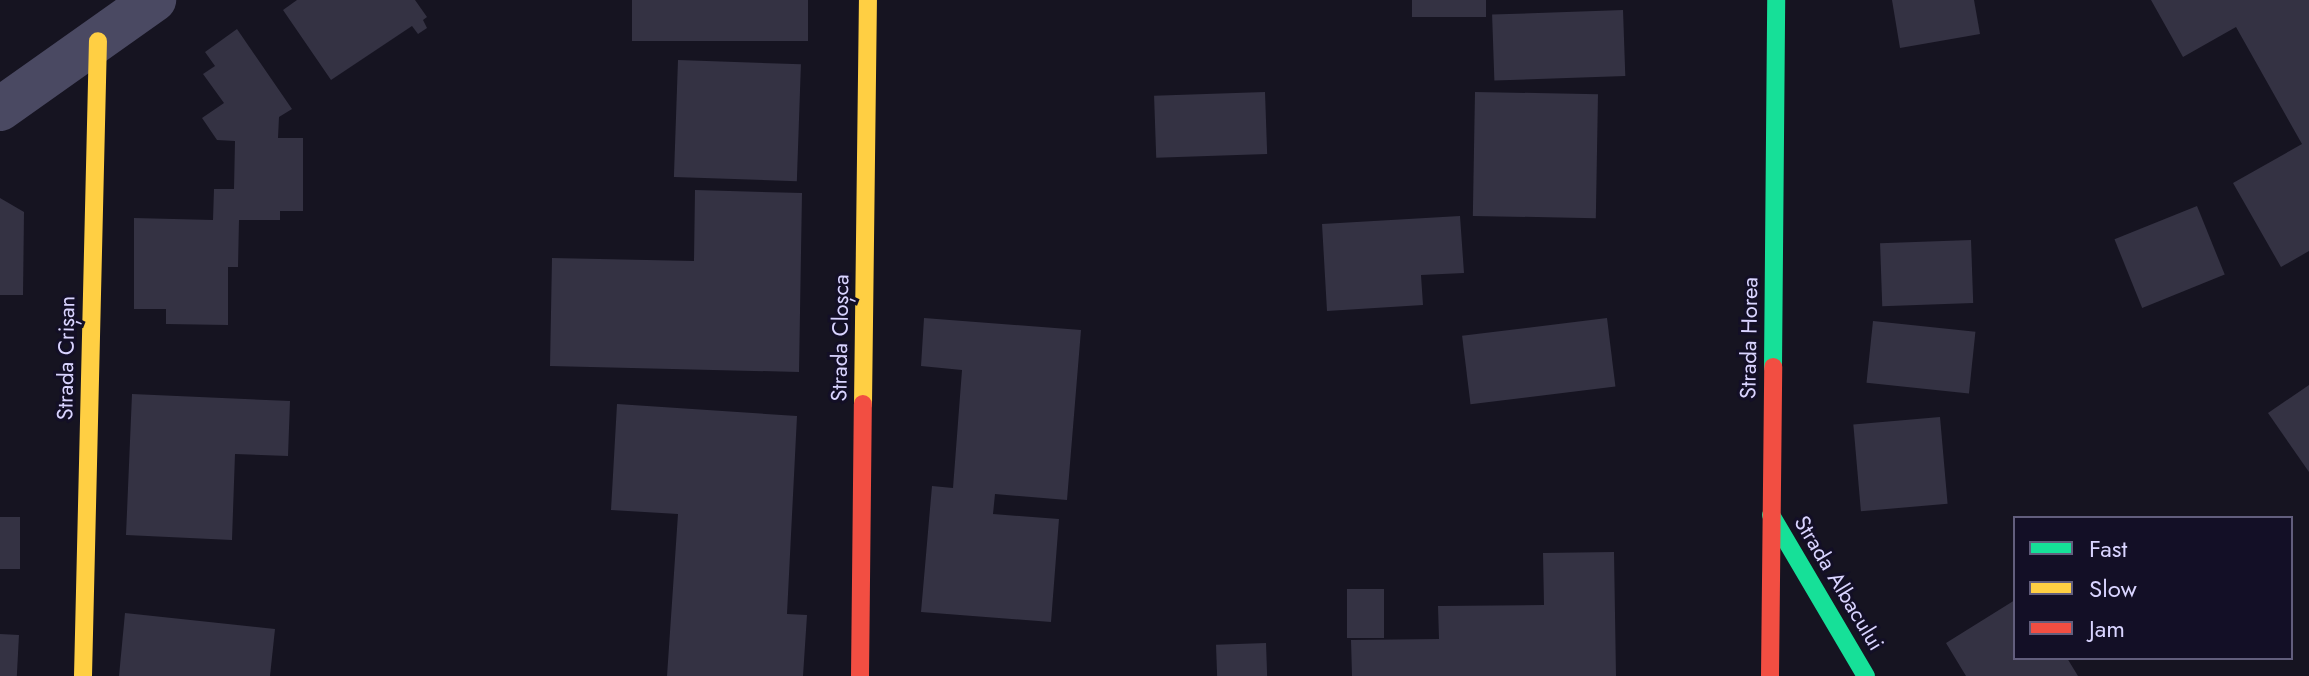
<!DOCTYPE html>
<meta charset="utf-8">
<style>
body{margin:0}
#map{position:relative;width:2309px;height:676px;overflow:hidden;background:#161421;font-family:Jost,sans-serif}
div>[style]{position:absolute}
.building>*{inset:0;background:#343243;transform-origin:0 0}
.street>*{height:44px;margin:-22px;padding:0 22px;transform-origin:22px;border-radius:22px;background:#4a4962}
.fast>*{height:18px;margin:-9px;padding:0 9px;transform-origin:9px;border-radius:9px;background:#16e098}
.slow>*{height:18px;margin:-9px;padding:0 9px;transform-origin:9px;border-radius:9px;background:#ffcf43}
.jam>*{height:18px;margin:-9px;padding:0 9px;transform-origin:9px;border-radius:9px;background:#f24e42}
span{translate:-50% -50%;white-space:nowrap;text-align:center;line-height:1.15;-webkit-text-stroke:6px #130f26;paint-order:stroke}
.street-label{font-size:22px;color:#d9d4ff}
.legend{position:absolute;left:2013px;top:516px;width:280px;height:144px;box-sizing:border-box;background:#130f26;border:2px solid #625e7d;margin:0;padding:10px 14px;list-style:none;font-size:24px;color:#d9d4ff}
.legend li{display:flex;align-items:center;gap:16px;height:40px}
.legend b{width:40px;border:2px solid #625e7d}
</style>
<div id="map">
<div class="building">
<div style="clip-path:polygon(297px 0,415px 0,427px 17px,423px 20px,427px 28px,418px 34px,412px 26px,331px 80px,283px 10px)"></div>
<div style="left:632px;top:0;width:176px;height:41px"></div>
<div style="left:1412px;top:0;width:74px;height:17px"></div>
<div style="clip-path:polygon(1892px 0,1974px 0,1980px 34px,1900px 48px)"></div>
<div style="clip-path:polygon(2151px 0,2309px 0,2309px 251px,2281px 267px,2233px 183px,2302px 144px,2236px 27px,2183px 57px)"></div>
<div style="left:1623px;top:10px;width:66px;height:131px;rotate:88deg"></div>
<div style="clip-path:polygon(237px 29px,292px 109px,279px 117px,278px 138px,303px 138px,303px 211px,280px 211px,280px 220px,239px 220px,238px 267px,228px 267px,228px 325px,166px 324px,166px 309px,134px 309px,134px 218px,213px 220px,214px 189px,234px 189px,235px 141px,217px 140px,202px 118px,224px 103px,203px 74px,215px 66px,205px 52px)"></div>
<div style="left:678px;top:60px;width:123px;height:117px;rotate:2deg"></div>
<div style="left:1265px;top:92px;width:62px;height:111px;rotate:88deg"></div>
<div style="left:1475px;top:92px;width:123px;height:124px;rotate:1deg"></div>
<div style="clip-path:polygon(695px 190px,802px 193px,799px 372px,550px 366px,552px 258px,694px 261px)"></div>
<div style="clip-path:polygon(0 198px,24px 212px,23px 295px,0 295px)"></div>
<div style="left:2197px;top:206px;width:74px;height:89px;rotate:68deg"></div>
<div style="clip-path:polygon(1460px 216px,1464px 273px,1421px 275px,1423px 305px,1327px 311px,1322px 224px)"></div>
<div style="left:1971px;top:240px;width:63px;height:91px;rotate:88deg"></div>
<div style="clip-path:polygon(924px 318px,1081px 330px,1067px 500px,995px 494px,993px 514px,1059px 519px,1051px 622px,921px 612px,932px 486px,953px 488px,962px 370px,921px 366px)"></div>
<div style="left:1607px;top:318px;width:69px;height:146px;rotate:83deg"></div>
<div style="left:1873px;top:321px;width:103px;height:62px;rotate:6deg"></div>
<div style="clip-path:polygon(2309px 385px,2309px 472px,2268px 413px)"></div>
<div style="clip-path:polygon(132px 394px,290px 401px,288px 456px,235px 454px,232px 540px,126px 535px)"></div>
<div style="clip-path:polygon(617px 404px,797px 416px,787px 614px,807px 615px,803px 676px,667px 676px,678px 514px,611px 510px)"></div>
<div style="left:1940px;top:417px;width:87px;height:87px;rotate:85deg"></div>
<div style="left:0;top:517px;width:20px;height:52px"></div>
<div style="clip-path:polygon(1614px 552px,1616px 676px,1352px 676px,1351px 640px,1439px 639px,1438px 606px,1544px 605px,1543px 553px)"></div>
<div style="left:1347px;top:589px;width:37px;height:49px"></div>
<div style="clip-path:polygon(2015px 600px,2015px 658px,2067px 658px,2078px 676px,1966px 676px,1946px 643px)"></div>
<div style="clip-path:polygon(125px 613px,275px 629px,270px 676px,119px 676px)"></div>
<div style="left:0;top:634px;width:19px;height:42px;rotate:3deg"></div>
<div style="left:1266px;top:643px;width:33px;height:50px;rotate:88deg"></div>
</div>
<div class="street">
<div style="left:0;top:109px;width:189px;rotate:-35.3deg"></div>
</div>
<div class="fast">
<div style="left:1773px;top:367px;width:367px;rotate:-89.5deg"></div>
<div style="left:1771px;top:515px;width:187px;rotate:59.5deg"></div>
</div>
<div class="slow">
<div style="left:863px;top:404px;width:404px;rotate:-89.3deg"></div>
<div style="left:83px;top:676px;width:635px;rotate:-88.65deg"></div>
</div>
<div class="jam">
<div style="left:860px;top:676px;width:272px;rotate:-89.4deg"></div>
<div style="left:1770px;top:676px;width:309px;rotate:-89.4deg"></div>
</div>
<div class="street-label">
<span style="left:840px;top:338px;rotate:-89deg">Strada Cloșca</span>
<span style="left:1749px;top:338px;rotate:-89deg">Strada Horea</span>
<span style="left:66px;top:358px;rotate:-89deg">Strada Crișan</span>
<span style="left:1839px;top:583px;rotate:59deg">Strada Albacului</span>
</div>
<ul class="legend">
<li><b style="height:10px;background:#16e098"></b>Fast</li>
<li><b style="height:10px;background:#ffcf43"></b>Slow</li>
<li><b style="height:10px;background:#f24e42"></b>Jam</li>
</ul>
</div>
